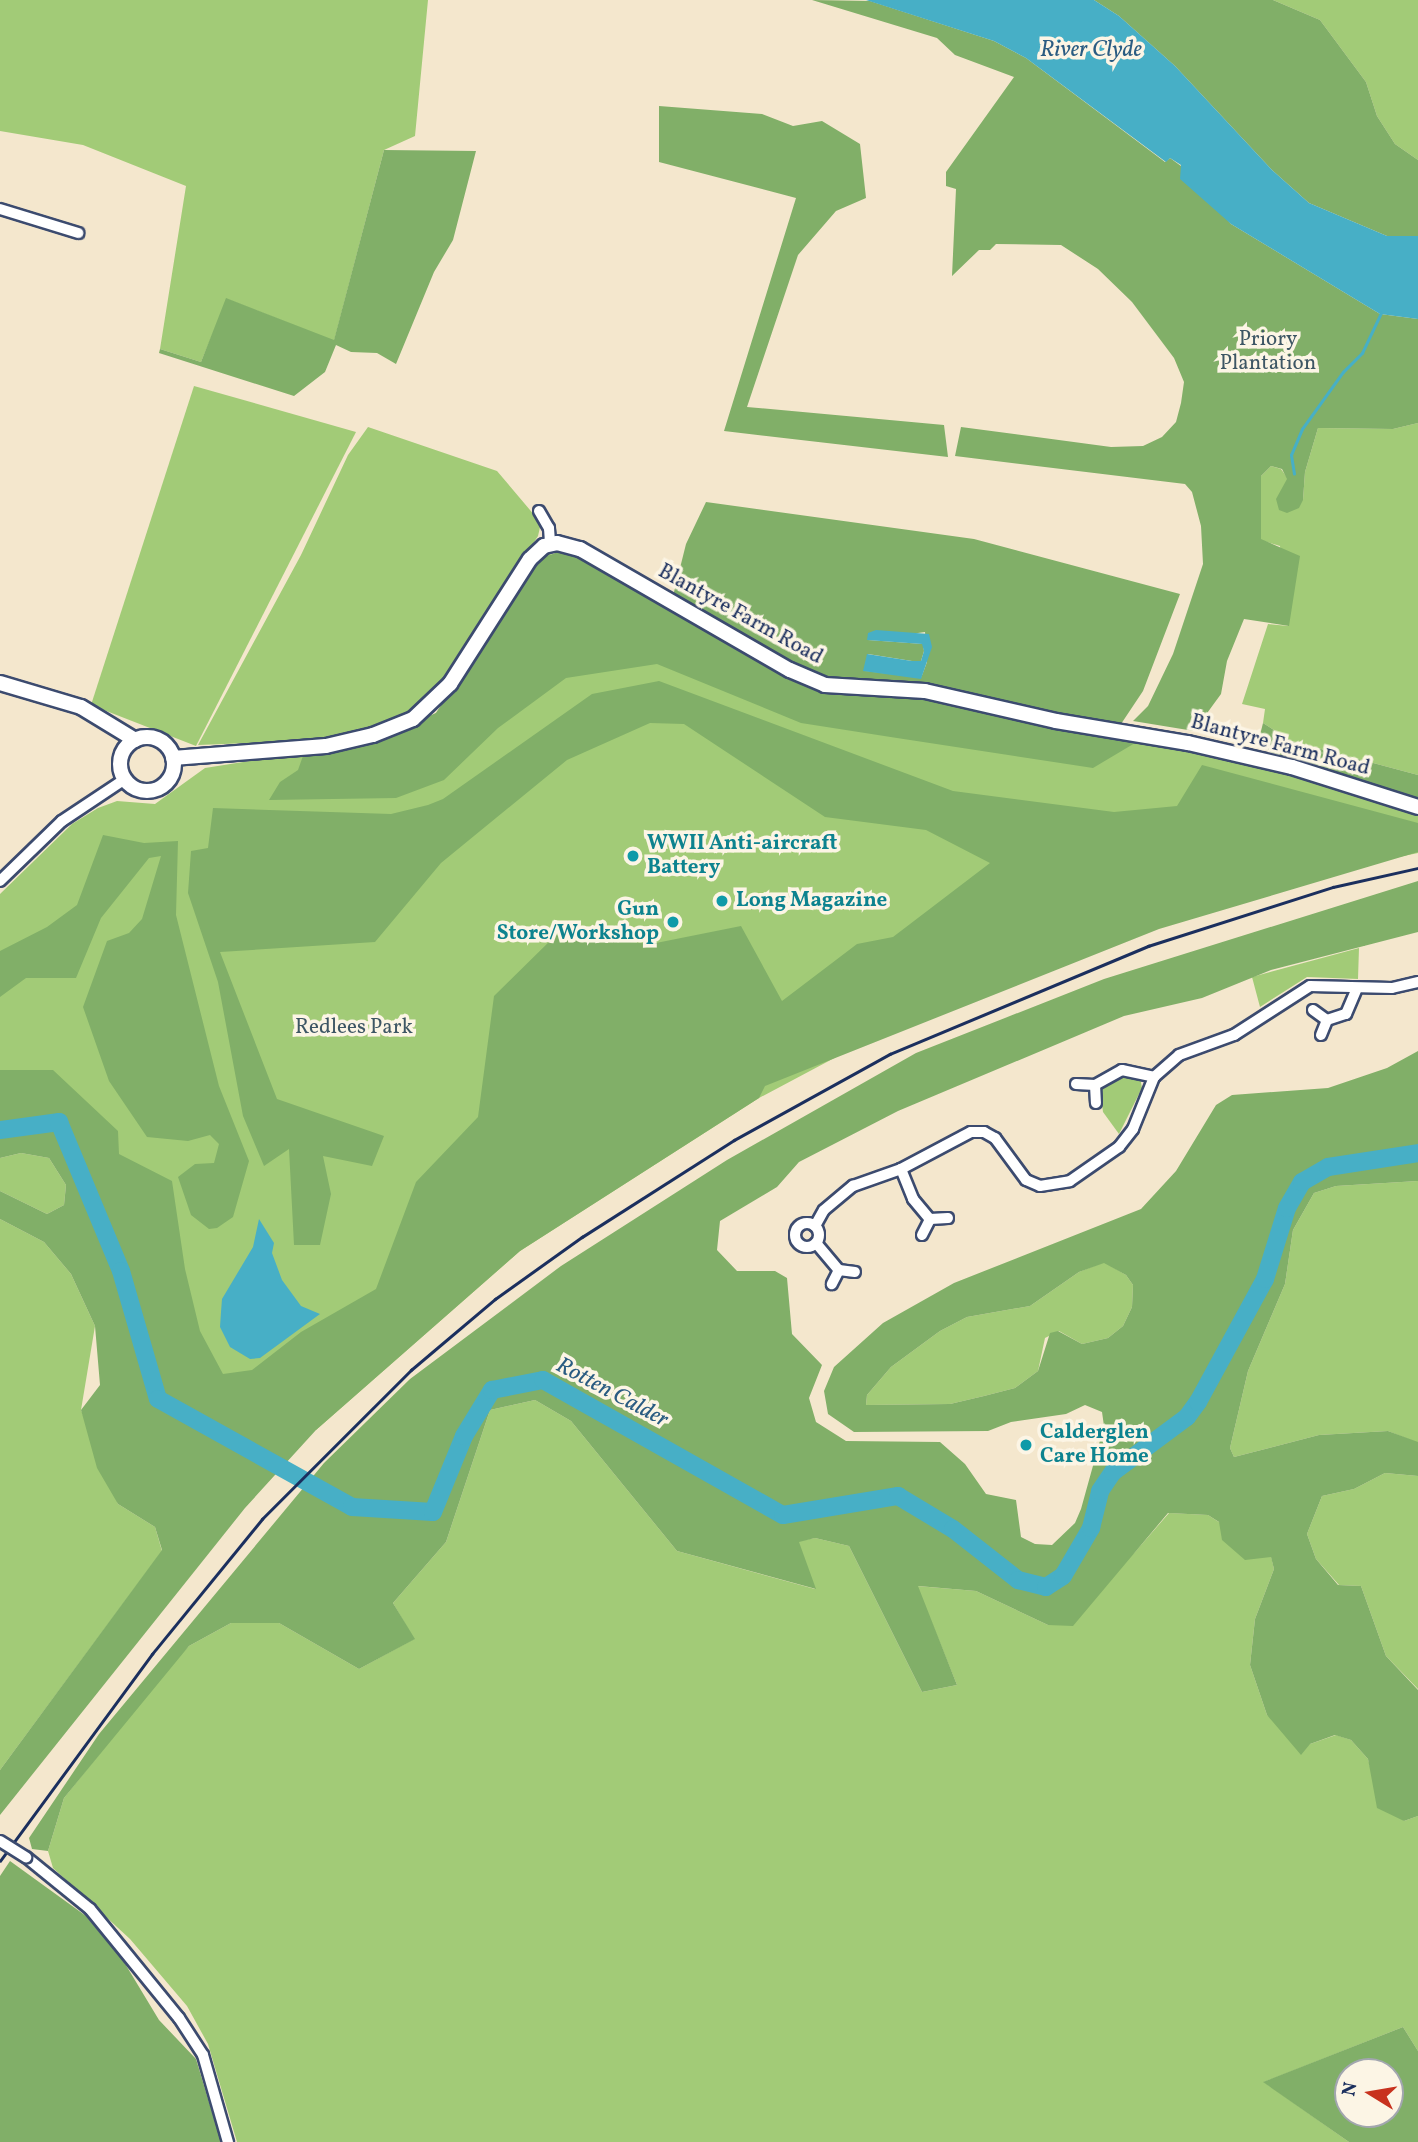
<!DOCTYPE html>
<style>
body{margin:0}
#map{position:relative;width:1418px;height:2142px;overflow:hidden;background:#f4e7cd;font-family:Vollkorn,serif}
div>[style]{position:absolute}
.green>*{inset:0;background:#a2cb77}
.forest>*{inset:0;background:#81af68}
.water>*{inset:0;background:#47afc6}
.stream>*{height:2.5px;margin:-1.25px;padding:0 1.25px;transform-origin:1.25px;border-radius:1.25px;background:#47afc6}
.river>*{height:18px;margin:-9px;padding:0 9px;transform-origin:9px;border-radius:9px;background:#47afc6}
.roads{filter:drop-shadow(2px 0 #3c4b6f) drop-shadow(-2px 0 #3c4b6f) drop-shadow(0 2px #3c4b6f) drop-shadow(0 -2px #3c4b6f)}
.minor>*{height:10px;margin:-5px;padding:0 5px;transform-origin:5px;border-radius:5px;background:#fff}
.minor>.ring{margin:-5px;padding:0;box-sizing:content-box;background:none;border:10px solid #fff;border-radius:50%}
.major>*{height:14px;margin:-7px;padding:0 7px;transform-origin:7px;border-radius:7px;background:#fff}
.major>.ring{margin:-7px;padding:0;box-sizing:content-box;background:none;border:14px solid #fff;border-radius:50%}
.rail>*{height:2.5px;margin:-1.25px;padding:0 1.25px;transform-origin:1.25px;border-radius:1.25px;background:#1b2f5e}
.bridges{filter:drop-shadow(2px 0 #3c4b6f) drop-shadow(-2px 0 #3c4b6f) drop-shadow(0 2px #3c4b6f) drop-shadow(0 -2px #3c4b6f)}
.minor-bridge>*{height:10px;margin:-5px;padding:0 5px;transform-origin:5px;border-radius:5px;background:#fff}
.dots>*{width:19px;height:19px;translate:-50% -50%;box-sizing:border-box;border:4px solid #fcf5e5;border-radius:50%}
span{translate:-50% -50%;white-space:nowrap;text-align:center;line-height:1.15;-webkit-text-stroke:7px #fcf5e5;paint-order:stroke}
.park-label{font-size:21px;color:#3d5664}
.street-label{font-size:21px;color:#1b2f5e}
.culture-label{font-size:21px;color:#0d838f;font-weight:700}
.left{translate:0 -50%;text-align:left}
.right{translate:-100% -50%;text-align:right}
.water-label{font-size:23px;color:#2a5c82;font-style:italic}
.north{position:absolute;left:1334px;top:2058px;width:70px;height:70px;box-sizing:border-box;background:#fcf5e5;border:2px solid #a2a6af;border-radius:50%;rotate:281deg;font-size:19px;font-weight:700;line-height:28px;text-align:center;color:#1b2f5e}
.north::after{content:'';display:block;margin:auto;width:24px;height:32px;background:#c8321e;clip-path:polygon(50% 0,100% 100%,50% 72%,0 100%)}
</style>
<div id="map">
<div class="green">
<div style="clip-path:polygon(0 0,428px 0,415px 136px,384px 150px,334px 341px,227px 299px,201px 362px,160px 349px,186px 186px,83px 145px,0 131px)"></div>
<div style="clip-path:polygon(1273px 0,1418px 0,1418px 160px,1395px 144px,1377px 116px,1366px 82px,1320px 20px)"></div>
<div style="clip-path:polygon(194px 386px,356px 432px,196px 746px,91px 705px)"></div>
<div style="clip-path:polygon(1418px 423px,1418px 775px,1291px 741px,1263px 723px,1265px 709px,1242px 704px,1268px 624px,1288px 626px,1280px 546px,1260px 540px,1261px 476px,1271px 466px,1281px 469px,1303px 500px,1305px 472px,1318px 428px,1393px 429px)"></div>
<div style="clip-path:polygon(368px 427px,497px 471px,541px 523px,538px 536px,446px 680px,426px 702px,404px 717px,325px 740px,198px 745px,301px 555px,348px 455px)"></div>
<div style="clip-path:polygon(548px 553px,686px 615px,1277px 769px,1418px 813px,1418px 853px,1299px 878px,1057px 960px,887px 1030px,759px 1098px,520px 1251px,316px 1430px,203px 1386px,127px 1188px,0 1090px,0 894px,72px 824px,98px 808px,117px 801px,155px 804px,205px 768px,370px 742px,418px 724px,436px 713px)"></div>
<div style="clip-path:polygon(1359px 948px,1358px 979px,1307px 977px,1260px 1007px,1252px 977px)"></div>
<div style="clip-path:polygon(1126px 1073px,1140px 1077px,1142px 1088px,1119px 1134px,1103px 1112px,1100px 1089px)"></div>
<div style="clip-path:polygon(21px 1153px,49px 1158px,66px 1185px,64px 1205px,47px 1214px,0 1191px,0 1158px)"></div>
<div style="clip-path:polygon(1418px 1181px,1418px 1443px,1388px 1431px,1319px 1435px,1234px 1457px,1230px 1448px,1248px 1371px,1285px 1284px,1293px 1230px,1314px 1193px,1336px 1186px)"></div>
<div style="clip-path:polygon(0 1219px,44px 1242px,71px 1274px,95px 1326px,81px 1410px,118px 1504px,155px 1527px,162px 1551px,0 1770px)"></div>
<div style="clip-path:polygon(1104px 1262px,1126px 1275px,1133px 1285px,1132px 1307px,1123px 1326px,1108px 1338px,1082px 1344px,1059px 1331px,1045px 1338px,1038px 1371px,1015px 1388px,984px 1396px,950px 1404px,866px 1405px,867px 1395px,891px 1367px,940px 1331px,967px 1317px,1030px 1306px,1079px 1272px)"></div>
<div style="clip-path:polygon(535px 1400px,571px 1421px,677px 1551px,815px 1589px,798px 1541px,815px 1538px,849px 1546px,922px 1692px,957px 1685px,917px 1586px,976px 1591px,1048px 1625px,1135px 1552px,1169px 1513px,1208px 1515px,1271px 1556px,1274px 1569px,1255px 1619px,1250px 1665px,1267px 1715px,1310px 1744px,1336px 1735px,1351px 1740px,1368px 1759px,1372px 1774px,1404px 1821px,1418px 1816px,1418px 2051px,1403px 2027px,1264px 2082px,1349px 2142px,237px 2142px,208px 2044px,187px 2006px,130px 1939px,53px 1868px,48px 1851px,64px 1798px,174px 1661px,189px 1646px,231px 1623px,279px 1623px,359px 1669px,414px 1639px,393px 1603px,446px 1542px,490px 1410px)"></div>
<div style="clip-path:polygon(1385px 1473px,1418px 1476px,1418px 1689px,1386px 1656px,1361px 1586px,1339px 1585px,1316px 1559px,1307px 1534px,1322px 1496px,1354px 1489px)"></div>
</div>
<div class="forest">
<div style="clip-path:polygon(812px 0,870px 1px,994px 41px,1026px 58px,1165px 162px,1170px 158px,1181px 166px,1231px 224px,1380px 314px,1418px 319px,1418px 423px,1393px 429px,1318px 428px,1305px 472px,1303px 500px,1299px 508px,1287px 513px,1279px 510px,1276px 499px,1287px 479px,1282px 469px,1271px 466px,1261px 476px,1261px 539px,1300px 556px,1289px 626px,1244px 619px,1227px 661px,1221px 694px,1194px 731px,1133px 721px,1148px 706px,1173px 654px,1203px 564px,1201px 526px,1192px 492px,1185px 484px,955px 456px,961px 427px,1111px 447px,1143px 446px,1162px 437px,1176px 422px,1181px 403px,1184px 382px,1174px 358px,1132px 302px,1098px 269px,1061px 245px,996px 244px,990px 250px,979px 250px,952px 276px,956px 189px,946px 186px,946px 172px,1014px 77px,955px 55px,937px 38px)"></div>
<div style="clip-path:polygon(1094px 0,1273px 0,1320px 20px,1366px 82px,1377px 116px,1395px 144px,1418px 160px,1418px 236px,1387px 236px,1309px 203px,1272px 170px,1175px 66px,1119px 16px)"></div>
<div style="clip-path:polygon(659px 106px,762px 114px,793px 126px,822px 121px,860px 144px,866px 198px,836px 211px,798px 255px,747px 407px,944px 425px,948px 457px,724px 431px,796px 198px,659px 162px)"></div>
<div style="clip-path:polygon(384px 150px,476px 151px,453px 240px,434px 272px,396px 364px,377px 353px,351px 352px,336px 345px,325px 372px,294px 396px,159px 353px,160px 349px,201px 362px,226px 298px,334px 340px)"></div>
<div style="clip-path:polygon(evenodd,706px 502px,974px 539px,1180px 594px,1143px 691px,1119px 727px,846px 683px,815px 676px,673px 596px,686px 544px,706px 502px,925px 632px,927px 662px,921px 678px,864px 671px,868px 654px,912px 661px,921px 661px,924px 651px,923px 644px,868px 640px,925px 632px)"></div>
<div style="clip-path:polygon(563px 550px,578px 554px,786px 674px,929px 697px,1140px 740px,1093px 768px,897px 738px,801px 723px,657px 664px,566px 678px,498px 728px,444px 780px,396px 798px,269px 800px,280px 782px,298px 770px,304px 753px,370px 742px,436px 713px,537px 560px)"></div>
<div style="clip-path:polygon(659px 681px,953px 791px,1114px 812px,1177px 806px,1202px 765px,1418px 823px,1418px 852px,1159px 929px,765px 1086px,759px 1098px,520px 1251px,316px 1430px,245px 1508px,0 1815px,0 1770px,162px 1550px,155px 1527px,118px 1504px,97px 1468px,81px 1410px,100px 1385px,95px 1326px,71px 1274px,44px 1242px,0 1219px,0 1191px,47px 1214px,64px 1205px,66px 1185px,49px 1158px,21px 1153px,0 1158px,0 1070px,53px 1070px,118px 1131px,119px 1154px,172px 1181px,185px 1269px,200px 1331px,223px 1374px,252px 1370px,301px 1332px,376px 1289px,416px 1182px,478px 1117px,494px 996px,556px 935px,651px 944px,741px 926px,782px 1001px,857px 944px,893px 937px,990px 863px,926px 830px,825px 817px,684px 724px,650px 723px,567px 760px,441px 863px,375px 942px,220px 952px,277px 1099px,384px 1136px,372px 1166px,323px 1156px,331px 1194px,320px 1245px,294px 1245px,289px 1149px,264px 1166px,243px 1116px,218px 982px,188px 893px,191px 851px,208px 848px,213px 808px,391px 814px,428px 805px,443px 799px,592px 694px)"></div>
<div style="clip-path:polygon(1263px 723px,1291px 741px,1418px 775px,1418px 798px,1270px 752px,1260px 735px)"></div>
<div style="clip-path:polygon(103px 835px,144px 843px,178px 841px,176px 915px,219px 1086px,249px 1161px,233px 1217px,217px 1228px,209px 1229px,191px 1215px,178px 1177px,195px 1164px,214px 1163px,219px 1144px,210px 1135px,188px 1141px,147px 1137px,109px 1081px,83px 1007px,107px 941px,129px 933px,142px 919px,161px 856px,149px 858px,101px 918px,76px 978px,26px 978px,0 997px,0 951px,47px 927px,77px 905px)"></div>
<div style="clip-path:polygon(evenodd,1418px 881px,1418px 932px,1271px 970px,1202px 998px,1124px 1016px,898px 1111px,799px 1162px,777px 1187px,720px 1221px,717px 1250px,737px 1271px,775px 1271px,787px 1278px,792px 1334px,822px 1365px,809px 1398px,816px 1422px,846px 1441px,940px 1442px,965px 1464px,986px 1494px,1016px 1500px,1021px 1537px,1035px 1544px,1052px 1545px,1075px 1523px,1081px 1509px,1104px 1426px,1102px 1412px,1085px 1405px,1066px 1414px,1011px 1422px,988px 1431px,854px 1432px,828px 1414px,824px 1391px,834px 1367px,883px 1323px,954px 1283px,1141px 1209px,1176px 1171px,1216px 1105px,1232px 1095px,1328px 1088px,1387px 1068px,1418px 1051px,1418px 1181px,1336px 1186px,1314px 1193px,1293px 1230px,1285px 1284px,1248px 1371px,1230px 1448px,1234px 1457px,1319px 1435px,1388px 1431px,1418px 1442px,1418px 1476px,1385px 1473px,1354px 1489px,1322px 1496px,1307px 1534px,1316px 1559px,1338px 1585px,1361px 1586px,1386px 1656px,1418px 1690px,1418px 1816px,1404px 1821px,1377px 1808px,1368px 1759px,1351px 1740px,1335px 1735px,1310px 1744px,1301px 1755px,1267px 1715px,1250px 1665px,1255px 1619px,1274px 1569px,1271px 1557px,1245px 1560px,1222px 1540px,1219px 1522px,1208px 1515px,1168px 1513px,1073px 1626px,1048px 1625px,976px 1591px,918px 1586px,957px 1685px,922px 1692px,849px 1546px,815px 1538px,799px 1542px,816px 1589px,677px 1551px,571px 1421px,535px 1400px,490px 1410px,446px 1542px,393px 1603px,415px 1639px,359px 1669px,279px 1623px,231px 1623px,189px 1646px,64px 1798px,48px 1851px,32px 1849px,29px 1838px,99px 1734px,324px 1463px,410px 1379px,561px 1266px,727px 1160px,916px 1053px,1104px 979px,1418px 881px,1104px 1263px,1126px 1275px,1133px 1285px,1132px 1307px,1123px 1326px,1108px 1338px,1082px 1344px,1058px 1331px,1050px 1333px,1038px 1371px,1015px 1388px,984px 1396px,950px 1404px,866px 1405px,867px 1395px,891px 1367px,940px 1331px,967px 1317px,1030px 1306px,1079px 1272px,1104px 1263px)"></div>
<div style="clip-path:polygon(10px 1861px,86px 1916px,124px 1962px,159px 2020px,196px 2059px,221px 2142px,0 2142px,0 1876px)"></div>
<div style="clip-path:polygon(evenodd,1403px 2027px,1418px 2051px,1418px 2142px,1349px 2142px,1263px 2082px,1403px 2027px,1348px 2072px,1390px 2072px,1390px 2114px,1348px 2114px,1348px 2072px)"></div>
</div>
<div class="water">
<div style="clip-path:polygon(866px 0,1094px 0,1119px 16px,1175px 66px,1272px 170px,1309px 203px,1387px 236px,1418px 236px,1418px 319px,1380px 314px,1231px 224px,1180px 179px,1181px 165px,1170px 158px,1166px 162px,1026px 58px,994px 41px)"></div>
<div style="clip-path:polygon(876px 630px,929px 634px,932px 647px,921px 679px,863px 671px,867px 654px,912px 661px,921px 661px,924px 651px,922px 644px,867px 640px,868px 633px)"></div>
<div style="clip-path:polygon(259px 1219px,274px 1243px,272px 1253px,282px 1280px,301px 1306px,320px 1314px,260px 1358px,250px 1359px,230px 1347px,220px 1327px,221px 1312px,222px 1299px,253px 1247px)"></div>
</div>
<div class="stream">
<div style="left:1294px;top:474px;width:19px;rotate:-99deg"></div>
<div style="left:1291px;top:455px;width:28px;rotate:-67deg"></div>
<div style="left:1302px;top:429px;width:70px;rotate:-54.3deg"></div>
<div style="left:1343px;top:372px;width:27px;rotate:-45deg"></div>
<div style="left:1362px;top:353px;width:44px;rotate:-64.6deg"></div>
</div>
<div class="river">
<div style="left:0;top:1130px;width:60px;rotate:-7.7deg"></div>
<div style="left:59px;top:1122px;width:161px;rotate:67.4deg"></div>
<div style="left:121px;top:1271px;width:133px;rotate:73.9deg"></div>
<div style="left:158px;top:1399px;width:222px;rotate:29.1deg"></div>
<div style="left:352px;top:1507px;width:81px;rotate:3.5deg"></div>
<div style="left:433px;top:1512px;width:82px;rotate:-67.8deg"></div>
<div style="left:464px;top:1436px;width:54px;rotate:-58.7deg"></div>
<div style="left:492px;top:1390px;width:52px;rotate:-11.1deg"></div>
<div style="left:543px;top:1380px;width:275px;rotate:29.4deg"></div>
<div style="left:783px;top:1515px;width:117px;rotate:-9.4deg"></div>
<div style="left:898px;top:1496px;width:64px;rotate:31deg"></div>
<div style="left:953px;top:1529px;width:83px;rotate:38.1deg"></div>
<div style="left:1018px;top:1580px;width:29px;rotate:14deg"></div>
<div style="left:1046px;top:1587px;width:20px;rotate:-33deg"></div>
<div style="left:1063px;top:1576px;width:56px;rotate:-59.7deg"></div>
<div style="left:1091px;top:1528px;width:38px;rotate:-76deg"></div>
<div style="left:1100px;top:1491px;width:23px;rotate:-56deg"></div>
<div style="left:1113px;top:1472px;width:92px;rotate:-36.6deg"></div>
<div style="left:1187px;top:1417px;width:19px;rotate:-54deg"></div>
<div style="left:1198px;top:1402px;width:140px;rotate:-61.4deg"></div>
<div style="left:1265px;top:1279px;width:74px;rotate:-72.8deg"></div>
<div style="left:1287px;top:1208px;width:30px;rotate:-60deg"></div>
<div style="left:1302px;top:1182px;width:30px;rotate:-30deg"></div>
<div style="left:1328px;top:1167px;width:91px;rotate:-8.8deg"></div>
</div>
<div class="roads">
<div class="minor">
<div style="left:0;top:209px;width:82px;rotate:17.1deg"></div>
<div style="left:539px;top:511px;width:20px;rotate:60deg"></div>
<div style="left:549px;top:528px;width:15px;rotate:86deg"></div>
<div style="left:0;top:881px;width:86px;rotate:-44.1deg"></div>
<div style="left:62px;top:821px;width:76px;rotate:-33.7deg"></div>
<div style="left:1313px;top:1010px;width:17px;rotate:36deg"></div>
<div style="left:1327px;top:1020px;width:20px;rotate:-18deg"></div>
<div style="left:1346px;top:1014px;width:28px;rotate:-67deg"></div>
<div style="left:1321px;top:1035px;width:16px;rotate:-68deg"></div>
<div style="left:1076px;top:1084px;width:19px;rotate:3deg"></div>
<div style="left:1095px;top:1085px;width:18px;rotate:87deg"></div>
<div style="left:1095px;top:1085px;width:31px;rotate:-29deg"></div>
<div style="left:1122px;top:1070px;width:33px;rotate:12deg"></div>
<div style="left:901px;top:1169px;width:32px;rotate:68deg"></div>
<div style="left:913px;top:1199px;width:26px;rotate:50deg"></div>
<div class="ring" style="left:795px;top:1223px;width:14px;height:14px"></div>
<div style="left:815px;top:1226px;width:18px;rotate:-61deg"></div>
<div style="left:824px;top:1210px;width:38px;rotate:-40deg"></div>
<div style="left:853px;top:1186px;width:51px;rotate:-19.5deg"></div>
<div style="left:901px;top:1169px;width:79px;rotate:-27.9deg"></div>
<div style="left:971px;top:1132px;width:13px"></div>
<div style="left:984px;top:1132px;width:13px;rotate:29deg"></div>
<div style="left:995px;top:1138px;width:52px;rotate:53.6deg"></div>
<div style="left:1026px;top:1180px;width:15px;rotate:23deg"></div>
<div style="left:1040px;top:1186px;width:30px;rotate:-9deg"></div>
<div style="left:1070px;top:1181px;width:60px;rotate:-34.8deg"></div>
<div style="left:1119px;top:1147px;width:23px;rotate:-52deg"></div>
<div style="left:1133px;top:1129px;width:56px;rotate:-68deg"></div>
<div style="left:1154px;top:1077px;width:33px;rotate:-41deg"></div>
<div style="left:1179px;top:1055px;width:59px;rotate:-20deg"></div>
<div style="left:1234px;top:1035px;width:90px;rotate:-32.8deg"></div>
<div style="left:1310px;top:986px;width:82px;rotate:1.4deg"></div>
<div style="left:1392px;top:988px;width:27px;rotate:-13deg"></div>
<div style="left:922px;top:1235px;width:18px;rotate:-63deg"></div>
<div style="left:930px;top:1219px;width:18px;rotate:-3deg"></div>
<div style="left:816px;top:1243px;width:35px;rotate:50deg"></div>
<div style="left:839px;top:1270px;width:16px;rotate:117deg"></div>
<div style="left:839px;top:1270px;width:16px;rotate:7deg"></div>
<div style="left:26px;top:1857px;width:82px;rotate:39.1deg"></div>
<div style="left:90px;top:1909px;width:141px;rotate:50.8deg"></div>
<div style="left:179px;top:2018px;width:44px;rotate:57deg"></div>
<div style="left:203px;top:2055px;width:91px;rotate:74deg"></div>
</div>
<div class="major">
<div style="left:0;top:683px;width:84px;rotate:16.5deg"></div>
<div style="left:81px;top:707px;width:63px;rotate:31.4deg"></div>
<div class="ring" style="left:120px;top:737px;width:40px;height:40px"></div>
<div style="left:173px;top:758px;width:153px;rotate:-4.5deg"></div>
<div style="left:326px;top:746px;width:48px;rotate:-13.2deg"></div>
<div style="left:373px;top:735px;width:43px;rotate:-21.8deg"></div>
<div style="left:413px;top:719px;width:51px;rotate:-43.4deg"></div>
<div style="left:450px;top:684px;width:148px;rotate:-57.4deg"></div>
<div style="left:530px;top:559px;width:19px;rotate:-43deg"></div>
<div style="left:544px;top:546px;width:13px;rotate:-13deg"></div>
<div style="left:557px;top:543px;width:24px;rotate:15deg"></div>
<div style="left:580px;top:549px;width:242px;rotate:30deg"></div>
<div style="left:790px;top:670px;width:38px;rotate:23deg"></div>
<div style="left:825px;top:685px;width:100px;rotate:3.4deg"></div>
<div style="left:925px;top:691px;width:134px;rotate:12.9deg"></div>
<div style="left:1056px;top:721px;width:134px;rotate:9.5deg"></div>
<div style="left:1188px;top:743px;width:107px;rotate:13deg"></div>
<div style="left:1292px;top:767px;width:132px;rotate:17.6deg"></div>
</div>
</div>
<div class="rail">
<div style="left:0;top:1861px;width:257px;rotate:-53.7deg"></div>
<div style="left:152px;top:1654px;width:174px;rotate:-50.8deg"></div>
<div style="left:262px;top:1519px;width:211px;rotate:-45deg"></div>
<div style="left:411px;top:1370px;width:110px;rotate:-40.2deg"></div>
<div style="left:495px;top:1299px;width:107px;rotate:-35.5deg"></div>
<div style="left:582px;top:1237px;width:180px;rotate:-32.5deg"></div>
<div style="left:734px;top:1140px;width:178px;rotate:-28.9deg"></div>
<div style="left:890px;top:1054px;width:280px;rotate:-22.7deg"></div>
<div style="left:1148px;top:946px;width:194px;rotate:-17.7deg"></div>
<div style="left:1333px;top:887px;width:87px;rotate:-12.6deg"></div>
</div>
<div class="bridges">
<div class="minor-bridge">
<div style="left:0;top:1841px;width:31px;rotate:32deg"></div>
</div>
</div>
<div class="dots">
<div style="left:633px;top:856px;background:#0f9aa8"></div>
<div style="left:722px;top:901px;background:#0f9aa8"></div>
<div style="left:673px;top:922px;background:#0f9aa8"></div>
<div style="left:1026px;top:1445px;background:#0f9aa8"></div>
</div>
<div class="park-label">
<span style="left:1268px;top:352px">Priory<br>Plantation</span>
<span style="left:354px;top:1028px">Redlees Park</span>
</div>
<div class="street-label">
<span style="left:740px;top:615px;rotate:29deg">Blantyre Farm Road</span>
<span style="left:1280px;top:746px;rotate:15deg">Blantyre Farm Road</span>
</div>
<div class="culture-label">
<span class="left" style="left:647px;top:856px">WWII Anti-aircraft<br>Battery</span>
<span class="left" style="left:736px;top:901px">Long Magazine</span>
<span class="right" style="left:659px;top:922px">Gun<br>Store/Workshop</span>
<span class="left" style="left:1040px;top:1445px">Calderglen<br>Care Home</span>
</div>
<div class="water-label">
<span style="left:1091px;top:50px">River Clyde</span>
<span style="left:612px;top:1393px;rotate:28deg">Rotten Calder</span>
</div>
<div class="north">N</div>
</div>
